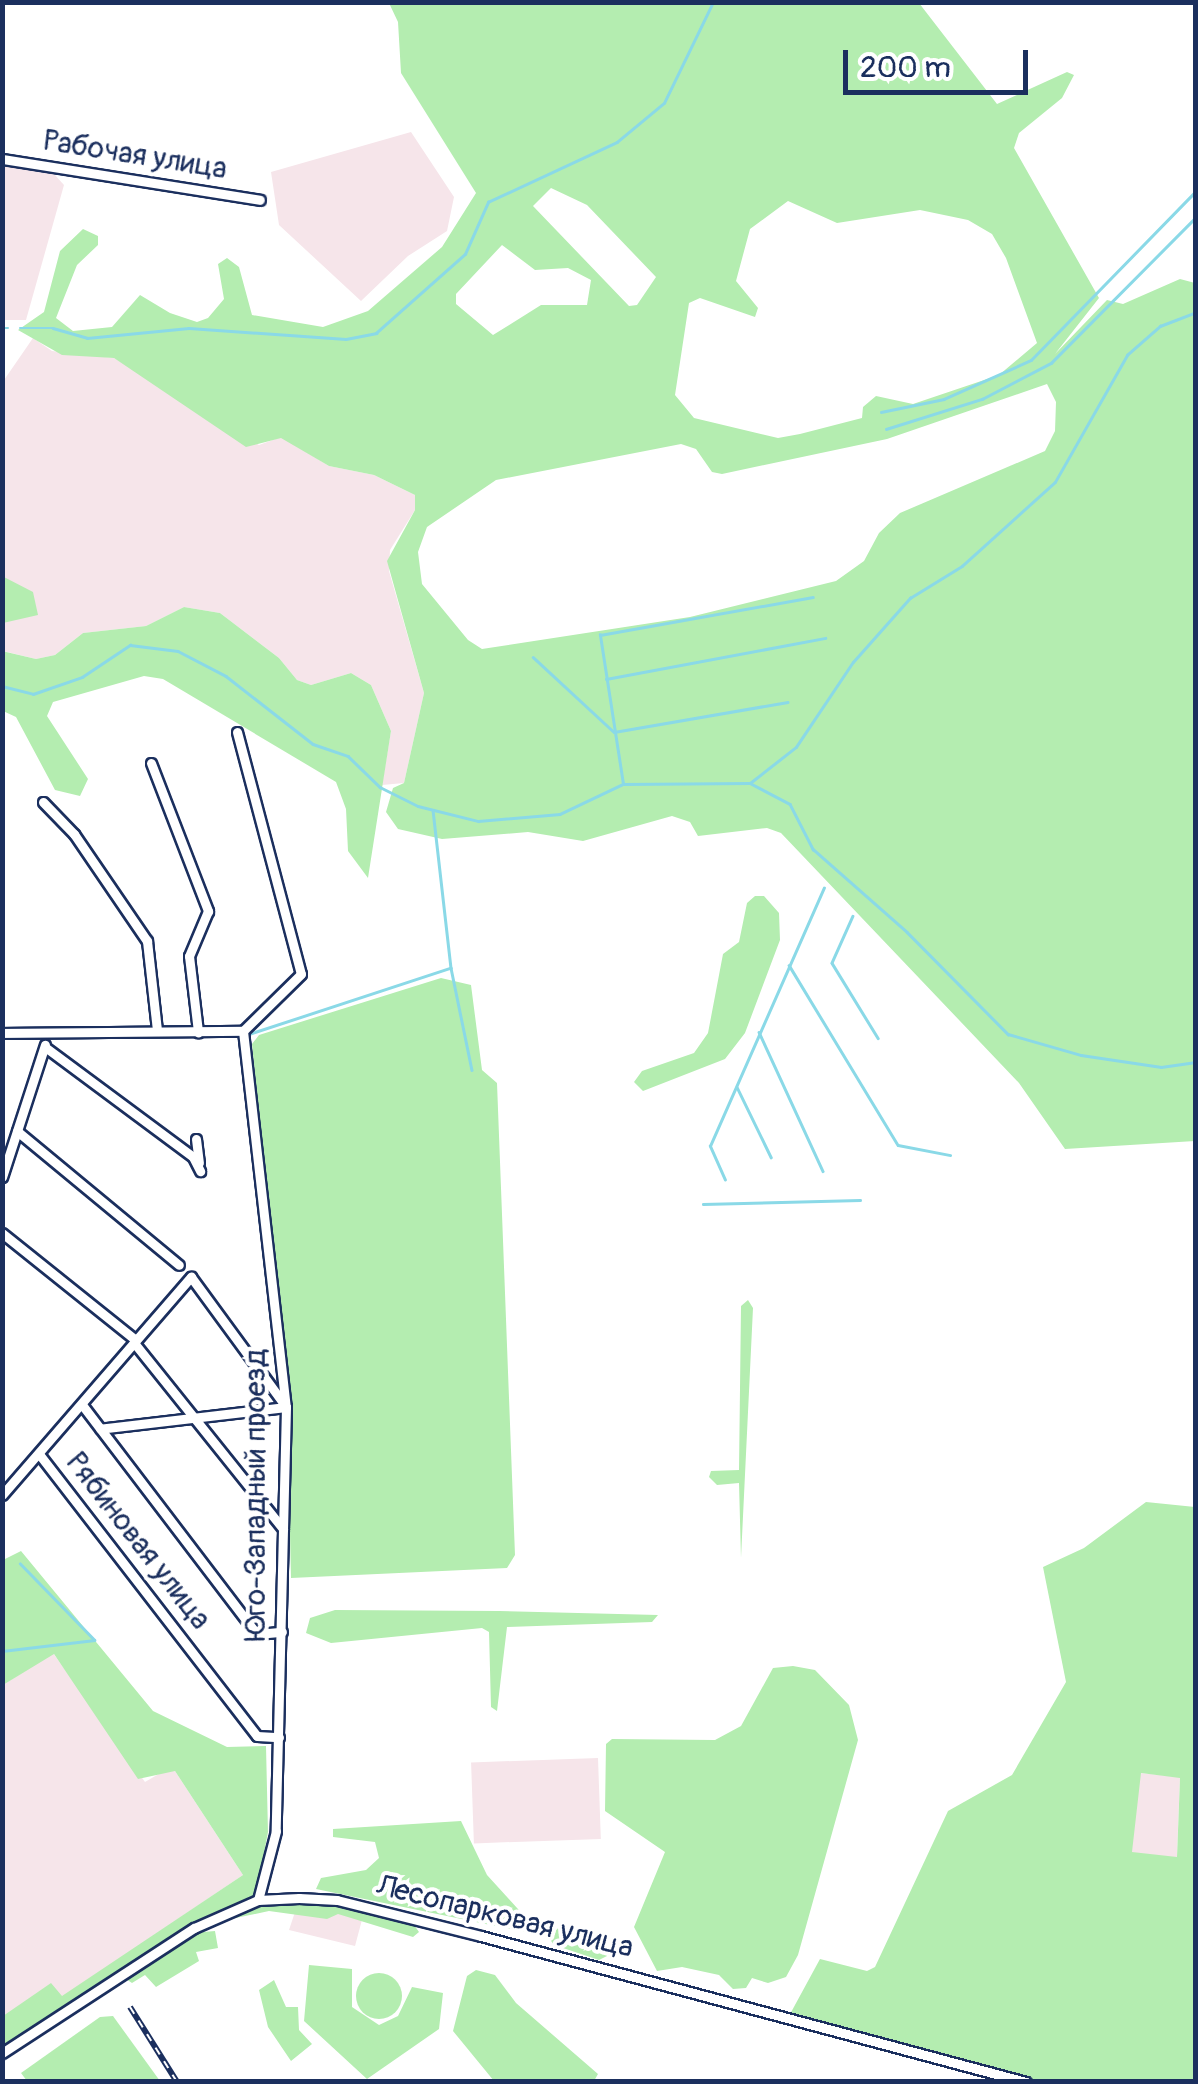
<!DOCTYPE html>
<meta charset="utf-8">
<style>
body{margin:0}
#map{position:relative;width:1198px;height:2084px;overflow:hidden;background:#fff;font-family:Pangolin,sans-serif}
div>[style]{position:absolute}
.built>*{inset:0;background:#f6e5ea;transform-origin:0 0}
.green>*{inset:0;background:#b4edb0}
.round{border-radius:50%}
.stream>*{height:2.5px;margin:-1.25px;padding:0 1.25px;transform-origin:1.25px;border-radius:1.25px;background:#8ad9e7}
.roads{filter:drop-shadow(2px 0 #1b2f5e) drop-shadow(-2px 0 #1b2f5e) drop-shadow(0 2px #1b2f5e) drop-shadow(0 -2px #1b2f5e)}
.minor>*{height:9px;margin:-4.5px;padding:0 4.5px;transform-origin:4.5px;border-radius:4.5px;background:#fff}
.rail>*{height:6px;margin-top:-3px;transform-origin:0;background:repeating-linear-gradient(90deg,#fff 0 8px,#1b2f5e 0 16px);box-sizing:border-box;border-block:2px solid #1b2f5e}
span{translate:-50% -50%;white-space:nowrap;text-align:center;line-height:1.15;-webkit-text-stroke:8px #fff;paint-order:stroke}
.street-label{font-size:30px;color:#1b2f5e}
.frame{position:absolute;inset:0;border:5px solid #1b2f5e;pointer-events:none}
.scale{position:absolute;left:843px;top:50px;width:185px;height:45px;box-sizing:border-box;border:5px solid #1b2f5e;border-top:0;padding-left:12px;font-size:30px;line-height:35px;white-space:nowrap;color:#1b2f5e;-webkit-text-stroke:8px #fff;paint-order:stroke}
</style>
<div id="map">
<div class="built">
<div style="clip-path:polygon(411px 132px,454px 197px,447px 231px,408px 256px,361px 301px,279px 225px,271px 172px)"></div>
<div style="clip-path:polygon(3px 165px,54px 174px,64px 185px,26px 320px,3px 320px)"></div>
<div style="clip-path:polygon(33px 338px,52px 351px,114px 358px,259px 445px,281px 437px,329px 466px,374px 475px,415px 495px,415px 510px,390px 550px,389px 571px,424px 693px,404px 783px,382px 785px,391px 731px,371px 685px,351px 673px,311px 685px,297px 680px,279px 658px,220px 613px,184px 607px,146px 626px,83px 633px,55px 655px,36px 659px,3px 651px,2px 383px)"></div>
<div style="clip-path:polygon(53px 1653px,145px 1782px,169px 1768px,175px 1771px,243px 1875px,3px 2037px,3px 1685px)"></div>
<div style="left:598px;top:1758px;width:81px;height:127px;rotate:88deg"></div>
<div style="clip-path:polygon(1140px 1773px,1180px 1777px,1177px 1854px,1195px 1962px,1131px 1853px)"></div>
<div style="clip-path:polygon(334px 1911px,363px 1916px,355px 1946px,289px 1930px,295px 1912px)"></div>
</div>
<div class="green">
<div style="clip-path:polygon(evenodd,389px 3px,919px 3px,997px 104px,1067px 72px,1074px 75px,1062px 98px,1019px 133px,1014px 148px,1099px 298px,1055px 354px,1107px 300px,1123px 304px,1180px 279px,1195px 283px,1195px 1141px,1065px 1149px,1019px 1083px,781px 833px,767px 828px,698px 836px,690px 822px,672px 816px,583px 841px,528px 832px,442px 839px,398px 829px,386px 812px,393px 788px,404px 783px,424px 693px,387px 561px,415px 510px,415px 495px,374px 475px,329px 466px,281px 438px,246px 447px,114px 358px,62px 355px,18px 330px,44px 312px,60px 251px,83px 229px,98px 236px,98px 245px,77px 265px,56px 318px,73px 331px,112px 327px,140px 295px,170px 313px,197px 322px,208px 318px,224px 299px,218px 264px,227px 258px,239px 267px,252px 315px,323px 327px,368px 311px,442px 247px,476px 193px,401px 73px,398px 22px,389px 3px,551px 188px,587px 205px,656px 277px,637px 305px,629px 306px,533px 206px,551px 188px,389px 3px,788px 201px,837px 223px,920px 210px,968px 220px,992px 234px,1006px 258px,1037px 343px,999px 375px,913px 404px,876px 396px,863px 407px,862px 418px,800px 434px,778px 438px,694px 418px,675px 395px,689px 303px,700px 298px,755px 317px,758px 308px,736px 281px,750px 229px,788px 201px,389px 3px,502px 245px,535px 270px,568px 268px,591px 280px,587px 305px,541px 305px,493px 335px,456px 304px,456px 294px,502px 245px,389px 3px,1047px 384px,1056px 402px,1055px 431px,1045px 451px,900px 513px,879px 533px,864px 561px,836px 581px,690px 617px,482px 649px,468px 640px,422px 584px,418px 552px,427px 527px,496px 480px,681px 444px,696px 449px,712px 472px,722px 474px,887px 439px,1047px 384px)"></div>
<div style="clip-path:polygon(2px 576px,33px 592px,38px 615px,3px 623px)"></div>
<div style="clip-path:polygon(184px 607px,220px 613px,279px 658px,297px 680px,311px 685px,351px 673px,371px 685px,391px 731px,368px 878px,348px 851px,346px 809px,336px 782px,163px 679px,144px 676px,53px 702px,47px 716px,88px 779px,80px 796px,55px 790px,16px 717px,3px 711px,2px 651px,36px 659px,55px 655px,83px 633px,146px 626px)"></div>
<div style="clip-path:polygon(755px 896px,764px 896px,779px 913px,780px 940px,745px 1033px,725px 1059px,643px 1091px,634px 1082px,642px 1071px,694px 1053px,708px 1033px,723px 954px,739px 942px,747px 903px)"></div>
<div style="clip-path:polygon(441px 978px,471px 985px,482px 1070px,497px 1083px,515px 1555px,507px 1568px,291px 1578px,287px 1406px,252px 1044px,259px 1035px)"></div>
<div style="clip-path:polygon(748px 1300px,753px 1308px,741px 1558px,739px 1483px,717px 1485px,709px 1477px,711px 1471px,739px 1470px,741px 1306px)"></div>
<div style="clip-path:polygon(evenodd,1146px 1502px,1195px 1507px,1195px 2081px,1038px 2081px,789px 2016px,820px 1959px,867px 1971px,875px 1967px,948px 1811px,1012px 1775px,1066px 1682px,1043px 1567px,1084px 1548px,1146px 1502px,1141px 1773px,1180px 1778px,1177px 1857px,1132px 1852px,1141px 1773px)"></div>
<div style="clip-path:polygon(21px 1551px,153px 1711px,227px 1747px,266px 1746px,268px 1832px,256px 1895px,209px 1915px,3px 2045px,3px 2016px,51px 1983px,62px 1996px,243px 1875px,175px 1771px,138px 1779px,54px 1654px,3px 1685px,3px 1560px)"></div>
<div style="clip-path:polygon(335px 1610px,499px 1611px,658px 1615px,652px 1622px,507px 1627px,497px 1711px,491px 1707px,489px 1632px,482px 1628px,331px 1643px,306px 1633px,310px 1618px)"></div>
<div style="clip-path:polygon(793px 1666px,815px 1670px,849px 1705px,858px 1740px,798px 1955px,786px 1977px,768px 1983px,752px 1978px,746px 1988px,733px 1989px,719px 1975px,682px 1967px,657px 1971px,634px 1927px,665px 1852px,605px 1811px,606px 1744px,612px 1739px,715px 1740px,741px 1726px,773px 1668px)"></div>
<div style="clip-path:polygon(461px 1821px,487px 1875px,527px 1919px,525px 1932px,316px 1889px,321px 1878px,366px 1870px,379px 1858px,375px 1842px,333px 1837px,333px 1829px)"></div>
<div style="clip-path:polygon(260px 1903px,337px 1903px,412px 1922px,419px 1932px,413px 1937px,338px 1914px,327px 1919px,269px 1911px,221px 1921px)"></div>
<div style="clip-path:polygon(560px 1926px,605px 1933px,607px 1956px,599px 1960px,554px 1945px,549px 1938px)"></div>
<div style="clip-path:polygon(215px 1931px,218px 1948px,196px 1952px,199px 1961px,156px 1987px,145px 1975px,132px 1983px,126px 1979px,192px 1933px)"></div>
<div style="clip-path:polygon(309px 1965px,352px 1969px,352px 2007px,379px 2025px,398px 2016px,412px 1987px,443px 1993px,439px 2029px,367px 2079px,304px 2021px)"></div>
<div style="clip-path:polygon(476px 1970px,495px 1975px,516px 2003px,598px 2074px,594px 2081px,494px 2081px,453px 2031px,467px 1976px)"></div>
<div class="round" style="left:356px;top:1973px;width:46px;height:46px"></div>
<div style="clip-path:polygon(274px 1980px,286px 2007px,298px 2007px,299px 2030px,312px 2044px,291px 2061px,268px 2027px,259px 1990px)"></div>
<div style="clip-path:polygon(113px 2016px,160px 2081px,27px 2081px,21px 2073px,100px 2017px)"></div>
</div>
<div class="stream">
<div style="left:2px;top:328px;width:6px"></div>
<div style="left:20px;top:328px;width:33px"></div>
<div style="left:53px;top:328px;width:35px;rotate:16deg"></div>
<div style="left:87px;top:338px;width:102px;rotate:-5.6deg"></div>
<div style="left:189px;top:328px;width:157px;rotate:4deg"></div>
<div style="left:346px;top:339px;width:31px;rotate:-11deg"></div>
<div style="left:376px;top:333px;width:119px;rotate:-41.6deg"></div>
<div style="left:465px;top:254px;width:57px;rotate:-66.1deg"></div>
<div style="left:488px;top:202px;width:142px;rotate:-24.9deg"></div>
<div style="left:617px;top:142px;width:61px;rotate:-39.7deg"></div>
<div style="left:664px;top:103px;width:112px;rotate:-64.1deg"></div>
<div style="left:881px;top:412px;width:64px;rotate:-11.7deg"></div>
<div style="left:944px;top:399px;width:95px;rotate:-24.1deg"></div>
<div style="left:1031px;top:360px;width:236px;rotate:-45.7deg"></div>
<div style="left:886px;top:429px;width:101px;rotate:-17.4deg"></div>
<div style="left:982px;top:399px;width:78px;rotate:-27.6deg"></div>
<div style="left:1051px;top:363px;width:206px;rotate:-45.2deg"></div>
<div style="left:533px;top:657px;width:110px;rotate:42.8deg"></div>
<div style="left:614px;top:732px;width:176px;rotate:-9.8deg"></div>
<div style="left:606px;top:679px;width:223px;rotate:-10.6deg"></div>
<div style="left:2px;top:686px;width:32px;rotate:14deg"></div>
<div style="left:33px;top:694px;width:52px;rotate:-19.1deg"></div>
<div style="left:82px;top:677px;width:58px;rotate:-33.7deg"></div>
<div style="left:130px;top:645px;width:48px;rotate:7.1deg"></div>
<div style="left:178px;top:651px;width:54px;rotate:27.5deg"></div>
<div style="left:226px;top:676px;width:110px;rotate:38deg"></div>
<div style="left:313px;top:744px;width:37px;rotate:19deg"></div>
<div style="left:348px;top:756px;width:45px;rotate:44.1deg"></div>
<div style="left:380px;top:787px;width:42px;rotate:26.6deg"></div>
<div style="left:418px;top:806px;width:62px;rotate:14deg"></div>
<div style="left:478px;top:821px;width:82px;rotate:-4.9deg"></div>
<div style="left:560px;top:814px;width:70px;rotate:-25.5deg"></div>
<div style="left:623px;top:784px;width:127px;rotate:-0.5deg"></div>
<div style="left:750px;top:783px;width:58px;rotate:-38deg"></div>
<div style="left:796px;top:747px;width:102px;rotate:-56.2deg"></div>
<div style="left:853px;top:662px;width:86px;rotate:-48.3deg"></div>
<div style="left:910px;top:598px;width:61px;rotate:-31.6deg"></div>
<div style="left:962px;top:566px;width:125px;rotate:-42.1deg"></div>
<div style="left:1055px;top:482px;width:146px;rotate:-60.4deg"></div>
<div style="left:1127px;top:355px;width:44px;rotate:-41.3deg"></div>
<div style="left:1160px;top:326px;width:39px;rotate:-21deg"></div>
<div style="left:750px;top:783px;width:45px;rotate:27.7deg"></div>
<div style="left:790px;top:804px;width:51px;rotate:62.9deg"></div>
<div style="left:813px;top:849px;width:125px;rotate:41.4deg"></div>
<div style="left:907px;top:932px;width:144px;rotate:45.3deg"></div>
<div style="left:1008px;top:1034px;width:76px;rotate:16deg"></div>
<div style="left:1081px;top:1055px;width:81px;rotate:8.5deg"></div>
<div style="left:1161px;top:1067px;width:35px;rotate:-8deg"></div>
<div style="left:623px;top:784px;width:151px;rotate:-98.8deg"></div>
<div style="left:600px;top:635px;width:216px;rotate:-10.1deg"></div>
<div style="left:433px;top:810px;width:159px;rotate:83.5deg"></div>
<div style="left:451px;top:968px;width:104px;rotate:78.4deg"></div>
<div style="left:853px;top:916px;width:51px;rotate:114.1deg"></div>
<div style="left:832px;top:963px;width:88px;rotate:58.5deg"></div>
<div style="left:789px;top:965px;width:210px;rotate:58.8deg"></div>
<div style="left:898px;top:1145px;width:53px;rotate:10.9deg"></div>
<div style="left:759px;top:1032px;width:153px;rotate:65.3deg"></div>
<div style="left:249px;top:1034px;width:212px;rotate:-18.2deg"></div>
<div style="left:737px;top:1087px;width:78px;rotate:64.1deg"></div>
<div style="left:725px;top:1180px;width:37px;rotate:-114deg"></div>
<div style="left:710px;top:1146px;width:282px;rotate:-66.2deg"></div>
<div style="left:703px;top:1204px;width:157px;rotate:-1.5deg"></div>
<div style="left:2px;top:1651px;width:93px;rotate:-6.8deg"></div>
<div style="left:94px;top:1640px;width:106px;rotate:-134.2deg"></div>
</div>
<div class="roads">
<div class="minor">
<div style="left:2px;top:159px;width:261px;rotate:9deg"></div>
<div style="left:237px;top:732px;width:250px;rotate:75.2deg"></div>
<div style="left:301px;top:974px;width:81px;rotate:135.5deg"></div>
<div style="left:151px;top:763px;width:159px;rotate:68.9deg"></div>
<div style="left:208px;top:911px;width:49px;rotate:112.9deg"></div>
<div style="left:189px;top:956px;width:77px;rotate:83.2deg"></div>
<div style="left:43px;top:802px;width:45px;rotate:45.9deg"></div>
<div style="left:74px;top:834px;width:130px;rotate:55.7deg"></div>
<div style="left:147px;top:941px;width:90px;rotate:83.6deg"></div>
<div style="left:243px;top:1031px;width:378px;rotate:83.5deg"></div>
<div style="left:286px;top:1407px;width:424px;rotate:91.4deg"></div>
<div style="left:276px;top:1831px;width:71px;rotate:104.6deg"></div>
<div style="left:2px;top:1033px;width:241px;rotate:-0.5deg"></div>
<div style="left:45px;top:1047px;width:184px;rotate:36.6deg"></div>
<div style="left:193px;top:1157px;width:16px;rotate:63deg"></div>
<div style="left:17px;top:1131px;width:210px;rotate:39.6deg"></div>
<div style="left:196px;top:1139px;width:24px;rotate:83deg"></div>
<div style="left:2px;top:1177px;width:139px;rotate:-72deg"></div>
<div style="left:2px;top:1233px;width:168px;rotate:38.7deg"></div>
<div style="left:135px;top:1344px;width:237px;rotate:51.3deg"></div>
<div style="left:83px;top:1406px;width:287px;rotate:52.7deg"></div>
<div style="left:257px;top:1634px;width:25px;rotate:-5deg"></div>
<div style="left:39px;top:1454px;width:356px;rotate:52.3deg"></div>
<div style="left:257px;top:1736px;width:22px;rotate:3deg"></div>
<div style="left:2px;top:1495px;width:289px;rotate:-49.1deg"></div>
<div style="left:191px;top:1277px;width:161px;rotate:53.8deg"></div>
<div style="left:286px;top:1407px;width:187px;rotate:173.3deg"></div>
<div style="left:2px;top:2053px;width:229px;rotate:-33.1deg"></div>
<div style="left:194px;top:1928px;width:70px;rotate:-23.6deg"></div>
<div style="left:258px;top:1900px;width:41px;rotate:-2.8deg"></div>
<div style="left:299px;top:1898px;width:38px;rotate:3deg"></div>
<div style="left:337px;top:1900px;width:148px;rotate:14deg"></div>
<div style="left:481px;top:1936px;width:564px;rotate:15deg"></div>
</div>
</div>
<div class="rail">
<div style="left:130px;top:2007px;width:89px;rotate:57.9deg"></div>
</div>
<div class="street-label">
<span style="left:135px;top:155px;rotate:9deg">Рабочая улица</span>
<span style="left:256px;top:1495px;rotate:-90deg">Юго-Западный проезд</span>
<span style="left:138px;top:1541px;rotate:52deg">Рябиновая улица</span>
<span style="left:505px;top:1917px;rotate:14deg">Лесопарковая улица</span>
</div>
<div class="frame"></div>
<div class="scale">200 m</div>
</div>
